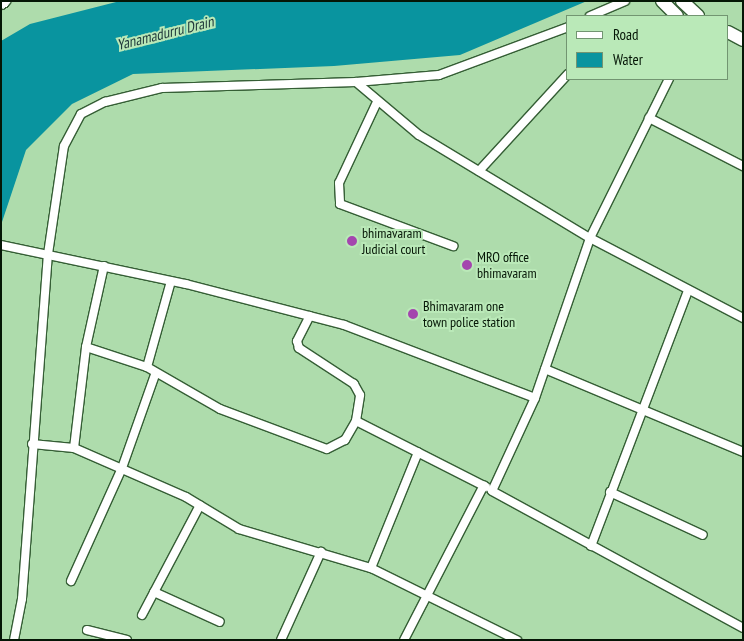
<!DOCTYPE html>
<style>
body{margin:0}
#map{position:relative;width:744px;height:641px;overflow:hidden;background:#aedcac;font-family:"PT Sans Narrow",sans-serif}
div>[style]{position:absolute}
.water>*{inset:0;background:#09949f}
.roads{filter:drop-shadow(1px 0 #355e35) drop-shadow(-1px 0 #355e35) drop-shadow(0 1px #355e35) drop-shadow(0 -1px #355e35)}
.minor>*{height:8px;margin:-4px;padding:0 4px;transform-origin:4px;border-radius:4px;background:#fff}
.primary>*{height:12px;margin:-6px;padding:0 6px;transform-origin:6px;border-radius:6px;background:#fff}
.trunk>*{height:12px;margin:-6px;padding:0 6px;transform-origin:6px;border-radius:6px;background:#fff}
.dots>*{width:14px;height:14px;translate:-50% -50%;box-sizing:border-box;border:2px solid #bae9b8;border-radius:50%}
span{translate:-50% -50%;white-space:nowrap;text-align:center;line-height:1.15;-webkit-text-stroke:4px #bae9b8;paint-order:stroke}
.poi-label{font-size:14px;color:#051606}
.left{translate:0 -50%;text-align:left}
.water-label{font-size:15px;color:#20393b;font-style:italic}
.frame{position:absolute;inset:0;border:2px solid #051606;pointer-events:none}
.legend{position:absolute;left:566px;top:15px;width:162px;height:65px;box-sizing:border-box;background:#bae9b8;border:1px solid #729571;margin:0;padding:6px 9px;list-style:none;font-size:15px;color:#051606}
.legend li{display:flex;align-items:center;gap:10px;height:25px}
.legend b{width:25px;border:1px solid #729571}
</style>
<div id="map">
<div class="water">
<div style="clip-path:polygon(120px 1px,587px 1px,460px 55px,334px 66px,133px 74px,72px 104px,26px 150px,1px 225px,1px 41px,30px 24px)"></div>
</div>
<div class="roads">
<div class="minor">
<div style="left:590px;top:16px;width:38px;rotate:-23deg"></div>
<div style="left:356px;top:82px;width:82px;rotate:40.1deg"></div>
<div style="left:419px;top:135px;width:200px;rotate:31.1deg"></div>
<div style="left:590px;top:238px;width:173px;rotate:27.6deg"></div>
<div style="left:377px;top:102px;width:89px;rotate:115.1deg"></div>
<div style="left:339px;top:183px;width:21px;rotate:87deg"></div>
<div style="left:340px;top:204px;width:121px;rotate:20.4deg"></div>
<div style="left:649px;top:118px;width:106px;rotate:27.1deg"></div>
<div style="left:479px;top:171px;width:132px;rotate:-47.5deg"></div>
<div style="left:1px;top:245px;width:189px;rotate:11.9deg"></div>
<div style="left:186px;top:284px;width:163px;rotate:14.5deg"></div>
<div style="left:344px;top:325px;width:204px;rotate:20.9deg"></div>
<div style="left:535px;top:398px;width:102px;rotate:114.8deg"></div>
<div style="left:492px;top:491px;width:286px;rotate:28.6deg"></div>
<div style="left:86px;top:347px;width:64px;rotate:18.2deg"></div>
<div style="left:147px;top:367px;width:84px;rotate:29.9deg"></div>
<div style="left:220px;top:409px;width:114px;rotate:20.5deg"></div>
<div style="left:327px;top:449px;width:20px;rotate:-27deg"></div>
<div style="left:345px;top:440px;width:22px;rotate:-60deg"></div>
<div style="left:356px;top:421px;width:26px;rotate:-81deg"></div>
<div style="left:360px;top:395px;width:13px;rotate:-119deg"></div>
<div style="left:354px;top:384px;width:66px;rotate:-146.8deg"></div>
<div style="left:299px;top:348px;width:7px;rotate:-106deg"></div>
<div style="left:297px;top:341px;width:28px;rotate:-63deg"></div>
<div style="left:147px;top:367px;width:89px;rotate:-74.4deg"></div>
<div style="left:545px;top:369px;width:215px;rotate:22.7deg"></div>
<div style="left:535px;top:398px;width:169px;rotate:-71deg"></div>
<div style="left:590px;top:238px;width:178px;rotate:-63.6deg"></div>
<div style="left:356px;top:421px;width:146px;rotate:26.9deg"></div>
<div style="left:32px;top:444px;width:42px;rotate:5.4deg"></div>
<div style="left:74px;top:448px;width:122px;rotate:23.6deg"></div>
<div style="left:186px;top:497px;width:62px;rotate:31.1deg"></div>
<div style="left:239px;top:529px;width:138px;rotate:16.5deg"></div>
<div style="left:371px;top:568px;width:163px;rotate:26.3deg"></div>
<div style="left:74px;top:448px;width:102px;rotate:-83.2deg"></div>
<div style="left:86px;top:347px;width:83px;rotate:-77.5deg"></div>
<div style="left:610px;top:492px;width:102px;rotate:24.8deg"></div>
<div style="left:591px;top:546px;width:274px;rotate:-69.2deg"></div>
<div style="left:371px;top:568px;width:125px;rotate:-67.9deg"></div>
<div style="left:71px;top:581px;width:124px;rotate:-65.7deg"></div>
<div style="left:122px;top:468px;width:99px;rotate:-70.5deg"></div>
<div style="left:154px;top:592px;width:72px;rotate:24.4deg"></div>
<div style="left:142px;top:615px;width:124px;rotate:-62.2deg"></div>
<div style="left:87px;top:630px;width:41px;rotate:14deg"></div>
<div style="left:14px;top:640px;width:42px;rotate:-79deg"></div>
<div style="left:22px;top:599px;width:346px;rotate:-85.7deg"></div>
<div style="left:48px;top:254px;width:109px;rotate:-81.6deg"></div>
<div style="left:64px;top:146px;width:36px;rotate:-62deg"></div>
<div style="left:81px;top:114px;width:27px;rotate:-27deg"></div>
<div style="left:105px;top:102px;width:59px;rotate:-13.8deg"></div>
<div style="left:162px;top:88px;width:194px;rotate:-1.8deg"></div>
<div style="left:356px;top:82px;width:83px;rotate:-4.8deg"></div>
<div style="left:439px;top:75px;width:138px;rotate:-20.4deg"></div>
<div style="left:281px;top:640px;width:97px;rotate:-65.6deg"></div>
<div style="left:404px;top:640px;width:174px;rotate:-62.7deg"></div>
</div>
<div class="primary">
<div style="left:1px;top:3px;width:4px;rotate:-34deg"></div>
</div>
<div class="trunk">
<div style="left:662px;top:1px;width:21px;rotate:45deg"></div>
<div style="left:682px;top:1px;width:22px;rotate:43deg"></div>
<div style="left:728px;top:32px;width:17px;rotate:28deg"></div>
</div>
</div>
<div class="dots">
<div style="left:352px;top:241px;background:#a446ae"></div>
<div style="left:467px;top:265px;background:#a446ae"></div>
<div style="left:413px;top:314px;background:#a446ae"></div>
</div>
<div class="poi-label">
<span class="left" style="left:362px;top:241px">bhimavaram<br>Judicial court</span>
<span class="left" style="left:477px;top:265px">MRO office<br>bhimavaram</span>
<span class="left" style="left:423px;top:314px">Bhimavaram one<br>town police station</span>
</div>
<div class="water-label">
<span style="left:165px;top:33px;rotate:-14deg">Yanamadurru Drain</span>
</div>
<div class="frame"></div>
<ul class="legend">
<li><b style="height:6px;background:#fff"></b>Road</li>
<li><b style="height:14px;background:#09949f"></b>Water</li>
</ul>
</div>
